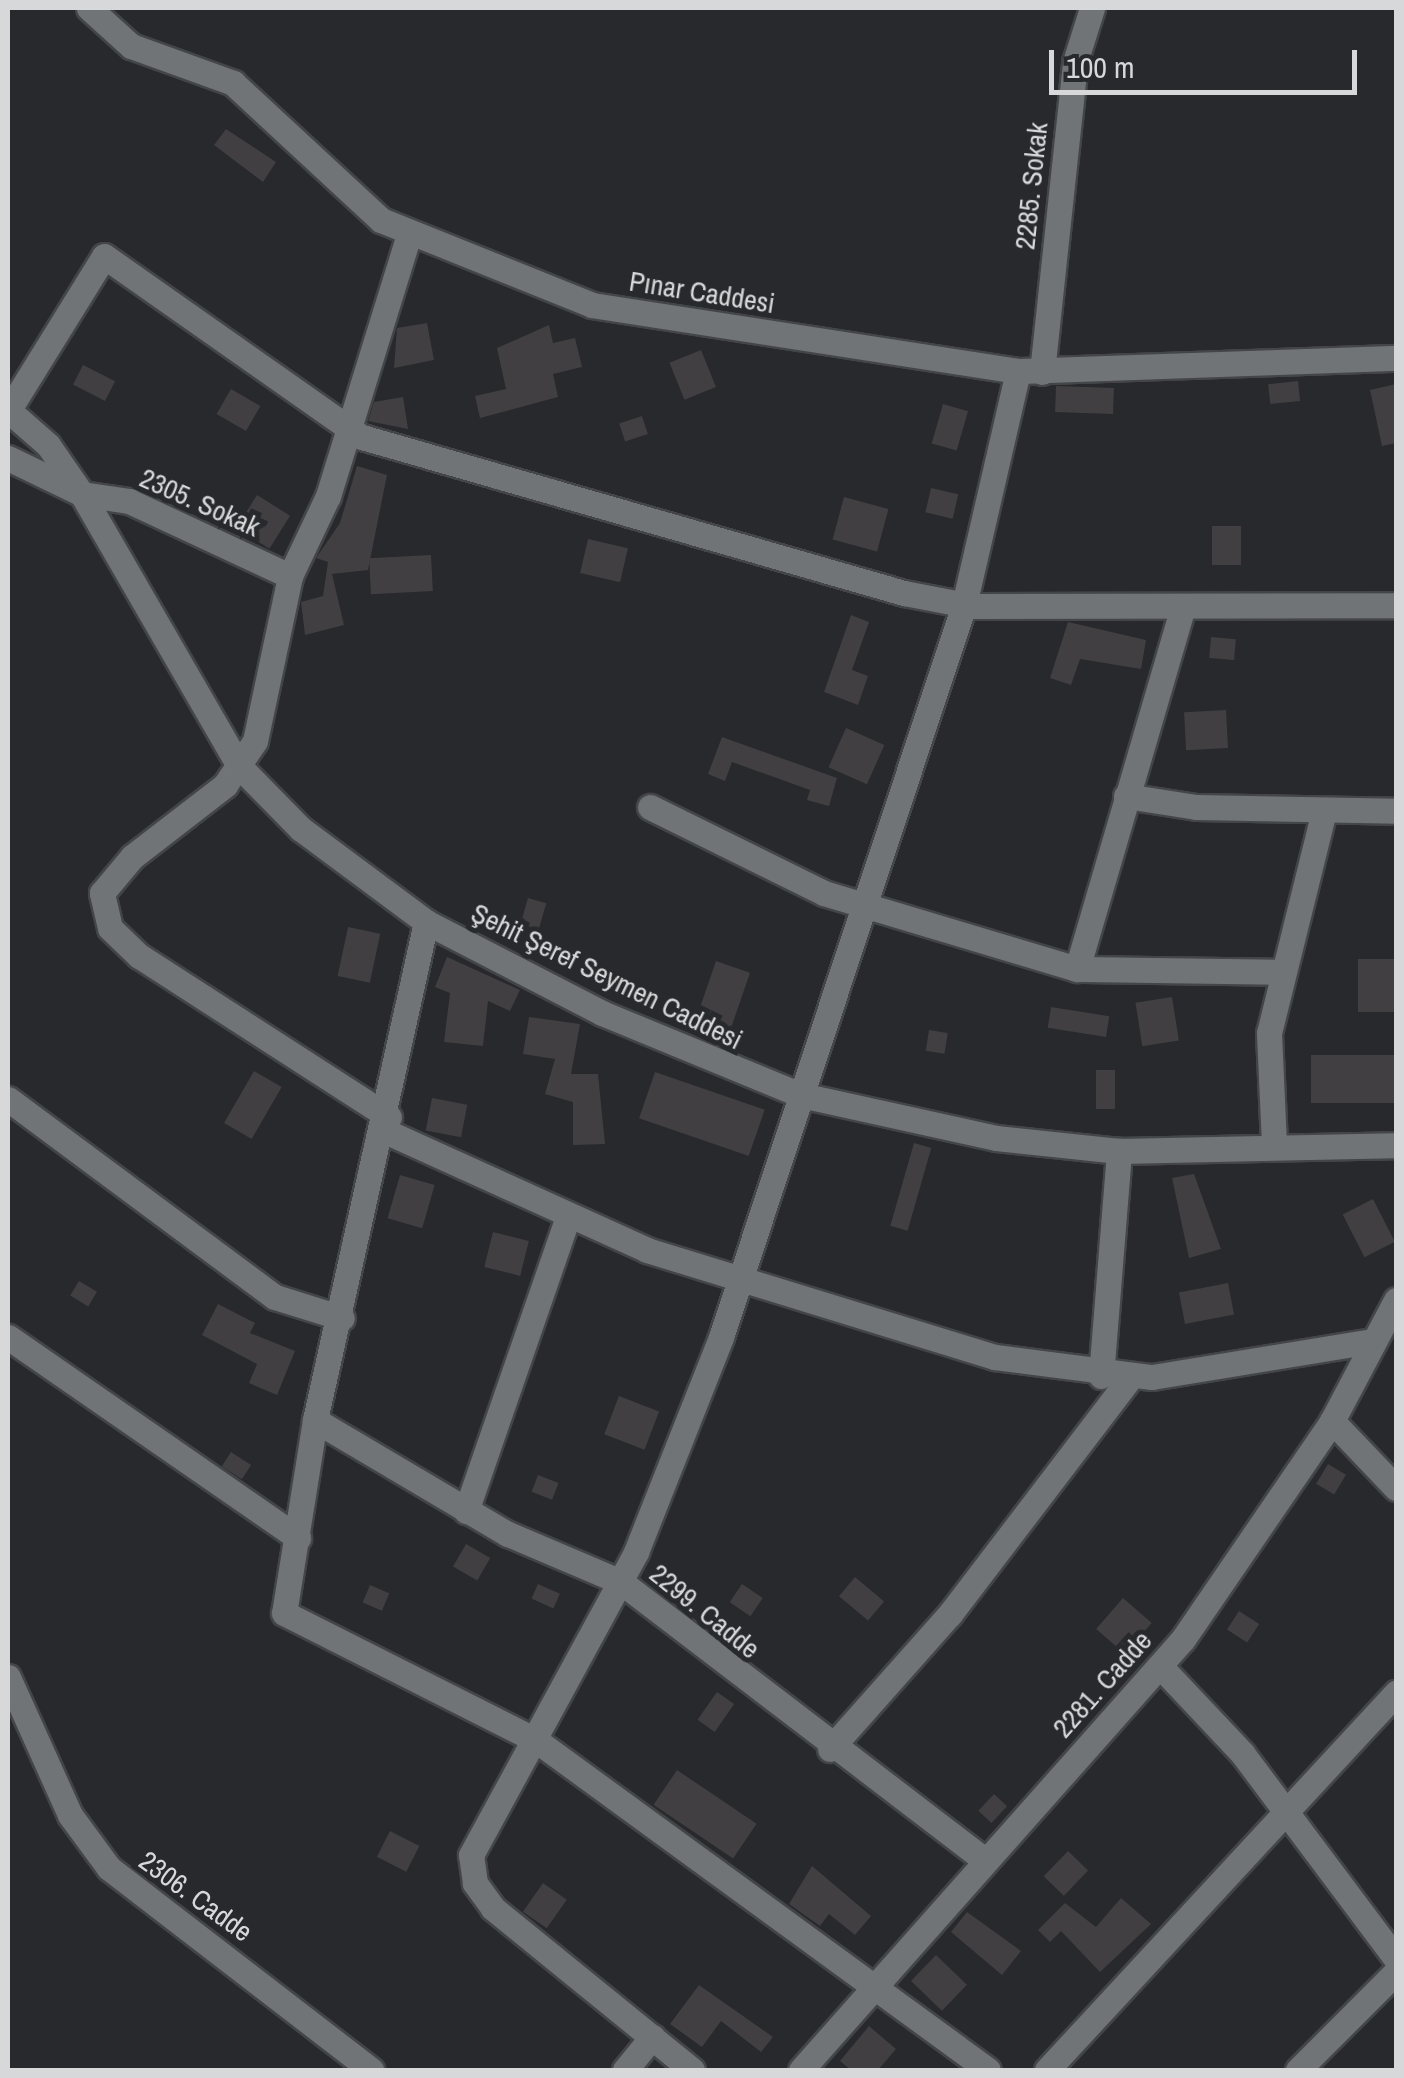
<!DOCTYPE html>
<meta charset="utf-8">
<style>
body{margin:0}
#map{position:relative;width:1404px;height:2078px;overflow:hidden;background:#27292c;font-family:"Archivo Narrow",sans-serif}
div>[style]{position:absolute}
.building>*{inset:0;background:#413f41;transform-origin:0 0}
.roads{filter:drop-shadow(2px 0 #434548) drop-shadow(-2px 0 #434548) drop-shadow(0 2px #434548) drop-shadow(0 -2px #434548)}
.street>*{height:25px;margin:-12.5px;padding:0 12.5px;transform-origin:12.5px;border-radius:12.5px;background:#717477}
.secondary>*{height:25px;margin:-12.5px;padding:0 12.5px;transform-origin:12.5px;border-radius:12.5px;background:#717477}
span{translate:-50% -50%;white-space:nowrap;text-align:center;line-height:1.15;-webkit-text-stroke:10px #27292c;paint-order:stroke}
.street-label{font-size:28px;color:#d6d8da}
.frame{position:absolute;inset:0;border:10px solid #d6d8da;pointer-events:none}
.scale{position:absolute;left:1049px;top:50px;width:308px;height:45px;box-sizing:border-box;border:5px solid #d6d8da;border-top:0;padding-left:12px;font-size:30px;line-height:35px;white-space:nowrap;color:#d6d8da;-webkit-text-stroke:8px #27292c;paint-order:stroke}
</style>
<div id="map">
<div class="building">
<div style="clip-path:polygon(226px 129px,276px 162px,263px 182px,214px 145px)"></div>
<div style="clip-path:polygon(427px 323px,434px 360px,394px 368px,397px 328px)"></div>
<div style="clip-path:polygon(549px 325px,553px 343px,575px 338px,582px 367px,553px 374px,558px 397px,480px 418px,475px 396px,506px 389px,497px 348px)"></div>
<div style="left:701px;top:350px;width:40px;height:34px;rotate:68deg"></div>
<div style="left:83px;top:365px;width:36px;height:22px;rotate:27deg"></div>
<div style="left:1298px;top:381px;width:20px;height:30px;rotate:84deg"></div>
<div style="clip-path:polygon(1396px 384px,1396px 443px,1382px 446px,1370px 390px)"></div>
<div style="left:1056px;top:386px;width:58px;height:26px;rotate:2deg"></div>
<div style="left:231px;top:389px;width:34px;height:29px;rotate:30deg"></div>
<div style="clip-path:polygon(403px 397px,408px 429px,368px 421px,374px 402px)"></div>
<div style="left:943px;top:404px;width:26px;height:41px;rotate:16deg"></div>
<div style="left:642px;top:416px;width:19px;height:24px;rotate:72deg"></div>
<div style="clip-path:polygon(357px 466px,387px 475px,368px 570px,332px 574px,344px 625px,305px 635px,301px 602px,323px 596px,328px 562px,316px 558px,340px 523px)"></div>
<div style="left:931px;top:488px;width:28px;height:25px;rotate:13deg"></div>
<div style="left:257px;top:495px;width:39px;height:39px;rotate:32deg"></div>
<div style="left:844px;top:497px;width:46px;height:44px;rotate:15deg"></div>
<div style="left:1212px;top:526px;width:29px;height:39px"></div>
<div style="left:588px;top:539px;width:41px;height:35px;rotate:13deg"></div>
<div style="left:431px;top:555px;width:36px;height:62px;rotate:87deg"></div>
<div style="clip-path:polygon(851px 615px,869px 622px,852px 670px,868px 676px,858px 705px,824px 692px)"></div>
<div style="clip-path:polygon(1068px 622px,1146px 640px,1141px 669px,1080px 659px,1071px 685px,1050px 678px)"></div>
<div style="left:1211px;top:637px;width:25px;height:21px;rotate:5deg"></div>
<div style="left:1226px;top:710px;width:38px;height:42px;rotate:87deg"></div>
<div style="left:846px;top:728px;width:42px;height:43px;rotate:24deg"></div>
<div style="clip-path:polygon(722px 737px,837px 778px,829px 806px,807px 800px,810px 790px,732px 762px,725px 781px,708px 774px)"></div>
<div style="left:528px;top:898px;width:19px;height:27px;rotate:16deg"></div>
<div style="left:348px;top:927px;width:33px;height:50px;rotate:12deg"></div>
<div style="clip-path:polygon(447px 957px,520px 990px,510px 1011px,488px 1001px,483px 1046px,444px 1042px,450px 993px,435px 987px)"></div>
<div style="left:1358px;top:959px;width:38px;height:53px"></div>
<div style="left:716px;top:961px;width:36px;height:75px;rotate:19deg"></div>
<div style="left:1172px;top:997px;width:44px;height:37px;rotate:81deg"></div>
<div style="left:1051px;top:1007px;width:59px;height:21px;rotate:9deg"></div>
<div style="clip-path:polygon(529px 1017px,580px 1024px,571px 1074px,598px 1074px,605px 1144px,573px 1145px,573px 1102px,545px 1094px,555px 1059px,523px 1054px)"></div>
<div style="left:929px;top:1030px;width:19px;height:21px;rotate:9deg"></div>
<div style="left:1396px;top:1055px;width:48px;height:85px;rotate:90deg"></div>
<div style="left:1096px;top:1070px;width:19px;height:39px"></div>
<div style="left:254px;top:1071px;width:32px;height:60px;rotate:30deg"></div>
<div style="left:655px;top:1072px;width:116px;height:49px;rotate:19deg"></div>
<div style="left:432px;top:1098px;width:36px;height:33px;rotate:11deg"></div>
<div style="left:914px;top:1143px;width:18px;height:86px;rotate:16deg"></div>
<div style="clip-path:polygon(1194px 1174px,1221px 1249px,1189px 1258px,1172px 1178px)"></div>
<div style="left:400px;top:1175px;width:36px;height:45px;rotate:16deg"></div>
<div style="left:1373px;top:1199px;width:48px;height:34px;rotate:63deg"></div>
<div style="left:493px;top:1232px;width:37px;height:36px;rotate:14deg"></div>
<div style="left:79px;top:1281px;width:21px;height:17px;rotate:31deg"></div>
<div style="left:1228px;top:1283px;width:32px;height:50px;rotate:79deg"></div>
<div style="clip-path:polygon(218px 1304px,255px 1323px,250px 1333px,295px 1351px,277px 1395px,249px 1383px,257px 1364px,202px 1335px)"></div>
<div style="left:619px;top:1396px;width:43px;height:41px;rotate:21deg"></div>
<div style="left:231px;top:1452px;width:24px;height:17px;rotate:33deg"></div>
<div style="left:1328px;top:1464px;width:21px;height:23px;rotate:31deg"></div>
<div style="left:538px;top:1475px;width:22px;height:18px;rotate:21deg"></div>
<div style="left:466px;top:1544px;width:28px;height:26px;rotate:30deg"></div>
<div style="left:855px;top:1577px;width:38px;height:25px;rotate:40deg"></div>
<div style="left:538px;top:1584px;width:24px;height:16px;rotate:24deg"></div>
<div style="left:742px;top:1584px;width:25px;height:22px;rotate:34deg"></div>
<div style="left:370px;top:1585px;width:21px;height:19px;rotate:23deg"></div>
<div style="left:1123px;top:1598px;width:38px;height:41px;rotate:41deg"></div>
<div style="left:1239px;top:1611px;width:24px;height:22px;rotate:33deg"></div>
<div style="left:717px;top:1692px;width:21px;height:34px;rotate:35deg"></div>
<div style="left:677px;top:1770px;width:96px;height:42px;rotate:34deg"></div>
<div style="left:994px;top:1794px;width:18px;height:23px;rotate:43deg"></div>
<div style="left:390px;top:1831px;width:33px;height:29px;rotate:27deg"></div>
<div style="left:1068px;top:1851px;width:28px;height:35px;rotate:44deg"></div>
<div style="clip-path:polygon(812px 1866px,871px 1916px,855px 1935px,829px 1914px,820px 1926px,789px 1904px)"></div>
<div style="left:543px;top:1883px;width:29px;height:35px;rotate:35deg"></div>
<div style="clip-path:polygon(1121px 1898px,1151px 1924px,1100px 1972px,1061px 1931px,1050px 1942px,1038px 1930px,1065px 1903px,1096px 1927px)"></div>
<div style="clip-path:polygon(967px 1912px,1021px 1951px,1002px 1975px,951px 1932px)"></div>
<div style="left:936px;top:1955px;width:43px;height:36px;rotate:44deg"></div>
<div style="clip-path:polygon(699px 1985px,773px 2037px,761px 2052px,721px 2021px,702px 2047px,670px 2024px)"></div>
<div style="clip-path:polygon(869px 2026px,896px 2049px,878px 2070px,851px 2070px,840px 2061px)"></div>
</div>
<div class="roads">
<div class="street">
<div style="left:1042px;top:372px;width:312px;rotate:-83.9deg"></div>
<div style="left:1075px;top:62px;width:57px;rotate:-72.5deg"></div>
<div style="left:8px;top:411px;width:182px;rotate:-58.2deg"></div>
<div style="left:104px;top:256px;width:315px;rotate:35.1deg"></div>
<div style="left:362px;top:437px;width:564px;rotate:16.06deg"></div>
<div style="left:904px;top:593px;width:69px;rotate:10.8deg"></div>
<div style="left:972px;top:606px;width:424px;rotate:-0.1deg"></div>
<div style="left:82px;top:494px;width:48px;rotate:8.5deg"></div>
<div style="left:129px;top:501px;width:178px;rotate:25deg"></div>
<div style="left:1126px;top:796px;width:71px;rotate:8.9deg"></div>
<div style="left:1196px;top:807px;width:200px;rotate:1.1deg"></div>
<div style="left:650px;top:807px;width:194px;rotate:26.3deg"></div>
<div style="left:824px;top:893px;width:264px;rotate:16.7deg"></div>
<div style="left:1077px;top:969px;width:206px;rotate:0.8deg"></div>
<div style="left:426px;top:922px;width:510px;rotate:102.57deg"></div>
<div style="left:315px;top:1420px;width:195px;rotate:99.1deg"></div>
<div style="left:284px;top:1613px;width:284px;rotate:26.8deg"></div>
<div style="left:537px;top:1741px;width:558px;rotate:36.11deg"></div>
<div style="left:1077px;top:969px;width:378px;rotate:-73.7deg"></div>
<div style="left:8px;top:1099px;width:332px;rotate:36.6deg"></div>
<div style="left:275px;top:1297px;width:70px;rotate:17.4deg"></div>
<div style="left:389px;top:1117px;width:297px;rotate:-147.2deg"></div>
<div style="left:139px;top:956px;width:40px;rotate:-136deg"></div>
<div style="left:110px;top:928px;width:36px;rotate:-103deg"></div>
<div style="left:102px;top:893px;width:47px;rotate:-50.2deg"></div>
<div style="left:132px;top:857px;width:118px;rotate:-37.7deg"></div>
<div style="left:225px;top:785px;width:53px;rotate:-55.7deg"></div>
<div style="left:255px;top:741px;width:169px;rotate:-78deg"></div>
<div style="left:290px;top:576px;width:89px;rotate:-64.6deg"></div>
<div style="left:328px;top:496px;width:273px;rotate:-72.8deg"></div>
<div style="left:385px;top:1131px;width:288px;rotate:24.4deg"></div>
<div style="left:647px;top:1250px;width:364px;rotate:17.1deg"></div>
<div style="left:995px;top:1357px;width:158px;rotate:7.3deg"></div>
<div style="left:1152px;top:1377px;width:223px;rotate:-9.3deg"></div>
<div style="left:1274px;top:1144px;width:111px;rotate:-92.6deg"></div>
<div style="left:1269px;top:1033px;width:230px;rotate:-76.1deg"></div>
<div style="left:8px;top:1337px;width:353px;rotate:34.7deg"></div>
<div style="left:1101px;top:1376px;width:226px;rotate:-85.4deg"></div>
<div style="left:1332px;top:1421px;width:93px;rotate:46.3deg"></div>
<div style="left:466px;top:1511px;width:312px;rotate:-70.9deg"></div>
<div style="left:1160px;top:1666px;width:120px;rotate:46.7deg"></div>
<div style="left:1242px;top:1753px;width:257px;rotate:53.2deg"></div>
<div style="left:830px;top:1749px;width:181px;rotate:-48.4deg"></div>
<div style="left:950px;top:1614px;width:297px;rotate:-52.7deg"></div>
<div style="left:625px;top:2070px;width:43px;rotate:-50.7deg"></div>
<div style="left:692px;top:2070px;width:257px;rotate:-140.9deg"></div>
<div style="left:493px;top:1908px;width:31px;rotate:-126deg"></div>
<div style="left:475px;top:1883px;width:28px;rotate:-98deg"></div>
<div style="left:471px;top:1855px;width:345px;rotate:-61.4deg"></div>
<div style="left:636px;top:1552px;width:231px;rotate:-68.4deg"></div>
<div style="left:721px;top:1337px;width:771px;rotate:-71.64deg"></div>
<div style="left:964px;top:605px;width:240px;rotate:-77deg"></div>
<div style="left:1047px;top:2070px;width:514px;rotate:-47.21deg"></div>
</div>
<div class="secondary">
<div style="left:89px;top:8px;width:57px;rotate:42.1deg"></div>
<div style="left:131px;top:46px;width:109px;rotate:19.9deg"></div>
<div style="left:233px;top:83px;width:202px;rotate:42.8deg"></div>
<div style="left:381px;top:220px;width:227px;rotate:21.9deg"></div>
<div style="left:592px;top:305px;width:431px;rotate:8.8deg"></div>
<div style="left:1018px;top:371px;width:378px;rotate:-2deg"></div>
<div style="left:8px;top:410px;width:53px;rotate:41.2deg"></div>
<div style="left:48px;top:445px;width:55px;rotate:55.4deg"></div>
<div style="left:8px;top:458px;width:82px;rotate:25.9deg"></div>
<div style="left:82px;top:494px;width:314px;rotate:60deg"></div>
<div style="left:239px;top:766px;width:88px;rotate:45.5deg"></div>
<div style="left:301px;top:829px;width:156px;rotate:36.6deg"></div>
<div style="left:426px;top:922px;width:198px;rotate:27.3deg"></div>
<div style="left:602px;top:1013px;width:215px;rotate:22.4deg"></div>
<div style="left:801px;top:1095px;width:200px;rotate:12.4deg"></div>
<div style="left:996px;top:1138px;width:124px;rotate:6deg"></div>
<div style="left:1119px;top:1151px;width:277px;rotate:-1.2deg"></div>
<div style="left:315px;top:1420px;width:224px;rotate:30.6deg"></div>
<div style="left:508px;top:1534px;width:123px;rotate:23deg"></div>
<div style="left:621px;top:1582px;width:454px;rotate:37.4deg"></div>
<div style="left:8px;top:1677px;width:151px;rotate:65.8deg"></div>
<div style="left:70px;top:1815px;width:66px;rotate:53.7deg"></div>
<div style="left:109px;top:1868px;width:331px;rotate:37.6deg"></div>
<div style="left:801px;top:2070px;width:576px;rotate:-48.45deg"></div>
<div style="left:1183px;top:1639px;width:264px;rotate:-55.6deg"></div>
<div style="left:1332px;top:1421px;width:137px;rotate:-62.1deg"></div>
<div style="left:1298px;top:2070px;width:139px;rotate:-45deg"></div>
</div>
</div>
<div class="street-label">
<span style="left:1031px;top:186px;rotate:-84deg">2285. Sokak</span>
<span style="left:702px;top:292px;rotate:9deg">Pınar Caddesi</span>
<span style="left:200px;top:502px;rotate:24deg">2305. Sokak</span>
<span style="left:607px;top:976px;rotate:26deg">Şehit Şeref Seymen Caddesi</span>
<span style="left:705px;top:1611px;rotate:39deg">2299. Cadde</span>
<span style="left:1102px;top:1684px;rotate:-48deg">2281. Cadde</span>
<span style="left:196px;top:1896px;rotate:36deg">2306. Cadde</span>
</div>
<div class="frame"></div>
<div class="scale">100 m</div>
</div>
